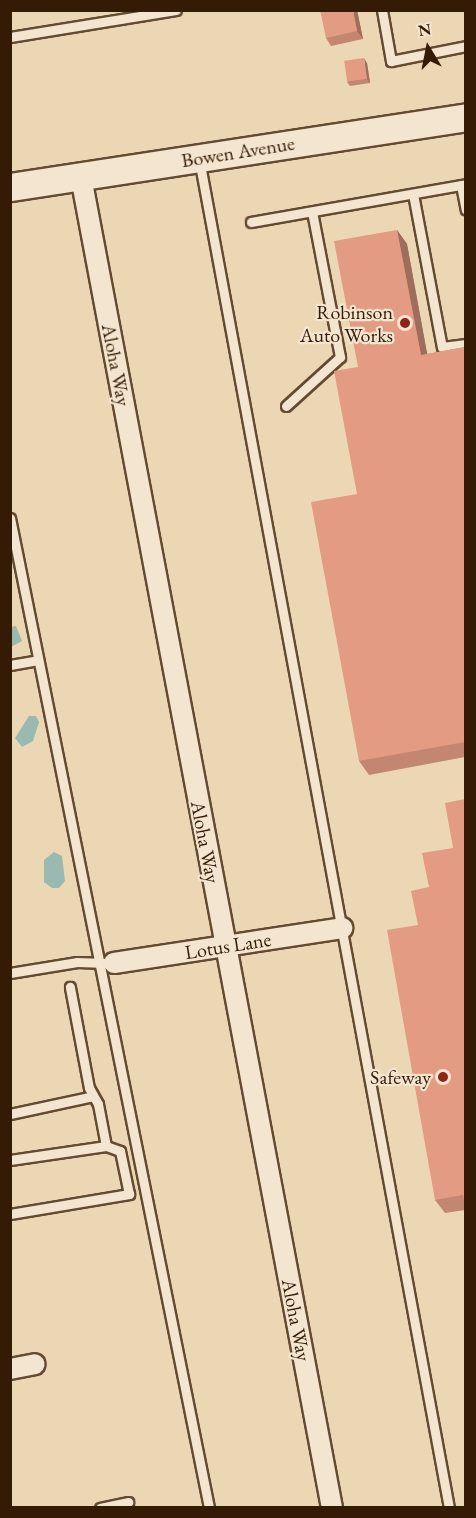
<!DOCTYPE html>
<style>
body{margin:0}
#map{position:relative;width:476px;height:1518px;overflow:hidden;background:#ecd7b5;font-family:"EB Garamond",serif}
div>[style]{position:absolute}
.water>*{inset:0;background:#99b9b1}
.roads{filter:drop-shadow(2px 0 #634a31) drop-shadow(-2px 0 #634a31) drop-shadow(0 2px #634a31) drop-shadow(0 -2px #634a31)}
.lane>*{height:9px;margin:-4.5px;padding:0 4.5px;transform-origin:4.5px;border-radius:4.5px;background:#f3e5cf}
.street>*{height:20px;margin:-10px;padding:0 10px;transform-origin:10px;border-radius:10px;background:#f3e5cf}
.secondary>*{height:27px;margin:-13.5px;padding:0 13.5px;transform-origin:13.5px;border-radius:13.5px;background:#f3e5cf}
.wall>*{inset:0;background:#c38671}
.shaded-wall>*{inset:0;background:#9f6d5c}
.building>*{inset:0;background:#e39c83;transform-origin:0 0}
.dots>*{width:16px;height:16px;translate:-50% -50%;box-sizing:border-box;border:3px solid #f3e5cf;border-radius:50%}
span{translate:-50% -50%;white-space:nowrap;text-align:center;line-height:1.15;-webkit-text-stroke:4.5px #f3e5cf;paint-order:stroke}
.street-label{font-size:20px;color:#351b05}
.poi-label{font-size:20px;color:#351b05}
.right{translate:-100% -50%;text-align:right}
.frame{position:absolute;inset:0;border:12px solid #351b05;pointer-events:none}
.north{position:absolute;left:398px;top:18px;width:60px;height:60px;-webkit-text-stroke:4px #f3e5cf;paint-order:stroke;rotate:350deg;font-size:16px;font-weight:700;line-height:24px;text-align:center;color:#351b05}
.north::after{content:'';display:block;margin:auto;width:21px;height:27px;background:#351b05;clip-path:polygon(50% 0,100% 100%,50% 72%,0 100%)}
</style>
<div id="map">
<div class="water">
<div style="clip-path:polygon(16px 626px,22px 641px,11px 647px,11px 627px)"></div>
<div style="clip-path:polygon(29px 716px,36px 716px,39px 722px,33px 741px,22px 747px,15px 738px)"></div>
<div style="clip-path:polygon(54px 852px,62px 856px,65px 881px,59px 888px,52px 888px,44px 882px,44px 860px)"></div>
</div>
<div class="roads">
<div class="lane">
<div style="left:382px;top:10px;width:52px;rotate:80deg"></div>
<div style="left:391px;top:61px;width:76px;rotate:-11.3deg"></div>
<div style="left:10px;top:37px;width:168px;rotate:-9.2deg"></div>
<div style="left:199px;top:159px;width:1372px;rotate:79.5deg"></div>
<div style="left:461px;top:185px;width:25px;rotate:79deg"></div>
<div style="left:413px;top:194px;width:156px;rotate:79.3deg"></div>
<div style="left:442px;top:347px;width:24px;rotate:-7deg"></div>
<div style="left:251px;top:222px;width:218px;rotate:-10deg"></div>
<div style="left:286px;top:406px;width:73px;rotate:-42.2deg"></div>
<div style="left:340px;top:357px;width:148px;rotate:-100.9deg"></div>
<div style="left:10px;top:518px;width:1010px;rotate:78.63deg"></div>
<div style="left:10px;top:665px;width:27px;rotate:-10deg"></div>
<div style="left:10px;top:973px;width:68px;rotate:-9.3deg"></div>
<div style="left:77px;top:962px;width:29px;rotate:2deg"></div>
<div style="left:10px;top:1114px;width:85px;rotate:-12.2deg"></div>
<div style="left:10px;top:1160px;width:97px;rotate:-8.3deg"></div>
<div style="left:10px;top:1214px;width:121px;rotate:-9.5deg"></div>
<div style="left:129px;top:1194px;width:44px;rotate:-101.8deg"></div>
<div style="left:120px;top:1151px;width:15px;rotate:-160deg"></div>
<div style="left:106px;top:1146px;width:43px;rotate:-100.8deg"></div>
<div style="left:98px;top:1104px;width:18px;rotate:-119deg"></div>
<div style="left:89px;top:1088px;width:103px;rotate:-100.7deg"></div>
<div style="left:100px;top:1508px;width:29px;rotate:-12deg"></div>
</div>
<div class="street">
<div style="left:81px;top:177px;width:1354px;rotate:79.32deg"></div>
<div style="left:114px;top:963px;width:231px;rotate:-8.7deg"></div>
<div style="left:10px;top:1369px;width:25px;rotate:-11deg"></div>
</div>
<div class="secondary">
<div style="left:10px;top:187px;width:461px;rotate:-8.7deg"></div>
</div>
</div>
<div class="wall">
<div style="clip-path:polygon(357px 10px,363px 39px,331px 46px,326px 38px)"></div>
<div style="clip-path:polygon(367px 63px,370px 83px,350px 86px,347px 82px)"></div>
<div style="clip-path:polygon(397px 230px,407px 244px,427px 354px,465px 347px,465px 757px,369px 775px,359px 761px,357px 494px,358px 367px)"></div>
<div style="clip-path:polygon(465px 799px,465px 1210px,445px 1213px,435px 1200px,418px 925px,429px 887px,453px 848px)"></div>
</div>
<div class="shaded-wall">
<div style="clip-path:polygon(353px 10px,357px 10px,363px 39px,357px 31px)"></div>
<div style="clip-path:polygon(364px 58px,367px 63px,370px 83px,367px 79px)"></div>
<div style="clip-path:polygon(397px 230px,407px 244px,430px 369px,421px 355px)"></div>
</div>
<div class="building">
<div style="clip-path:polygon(320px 10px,353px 10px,357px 31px,326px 38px)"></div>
<div style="left:364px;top:58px;width:21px;height:20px;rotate:82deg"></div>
<div style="clip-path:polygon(397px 230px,421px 355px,465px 347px,465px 742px,359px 761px,311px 502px,357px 494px,334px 371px,358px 367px,334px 241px)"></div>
<div style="clip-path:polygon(465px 799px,465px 1205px,463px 1195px,435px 1200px,387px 930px,418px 925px,411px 891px,429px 887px,422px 853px,453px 848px,445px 803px)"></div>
</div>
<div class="dots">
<div style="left:405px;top:323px;background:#8f2418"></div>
<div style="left:443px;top:1077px;background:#8f2418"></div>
</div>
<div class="street-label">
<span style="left:238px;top:152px;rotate:-9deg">Bowen Avenue</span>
<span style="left:116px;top:365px;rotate:79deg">Aloha Way</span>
<span style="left:205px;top:842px;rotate:79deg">Aloha Way</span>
<span style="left:228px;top:946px;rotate:-9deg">Lotus Lane</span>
<span style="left:296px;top:1320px;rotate:79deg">Aloha Way</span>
</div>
<div class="poi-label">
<span class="right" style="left:393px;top:324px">Robinson<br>Auto Works</span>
<span class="right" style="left:431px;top:1077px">Safeway</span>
</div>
<div class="frame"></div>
<div class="north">N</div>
</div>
